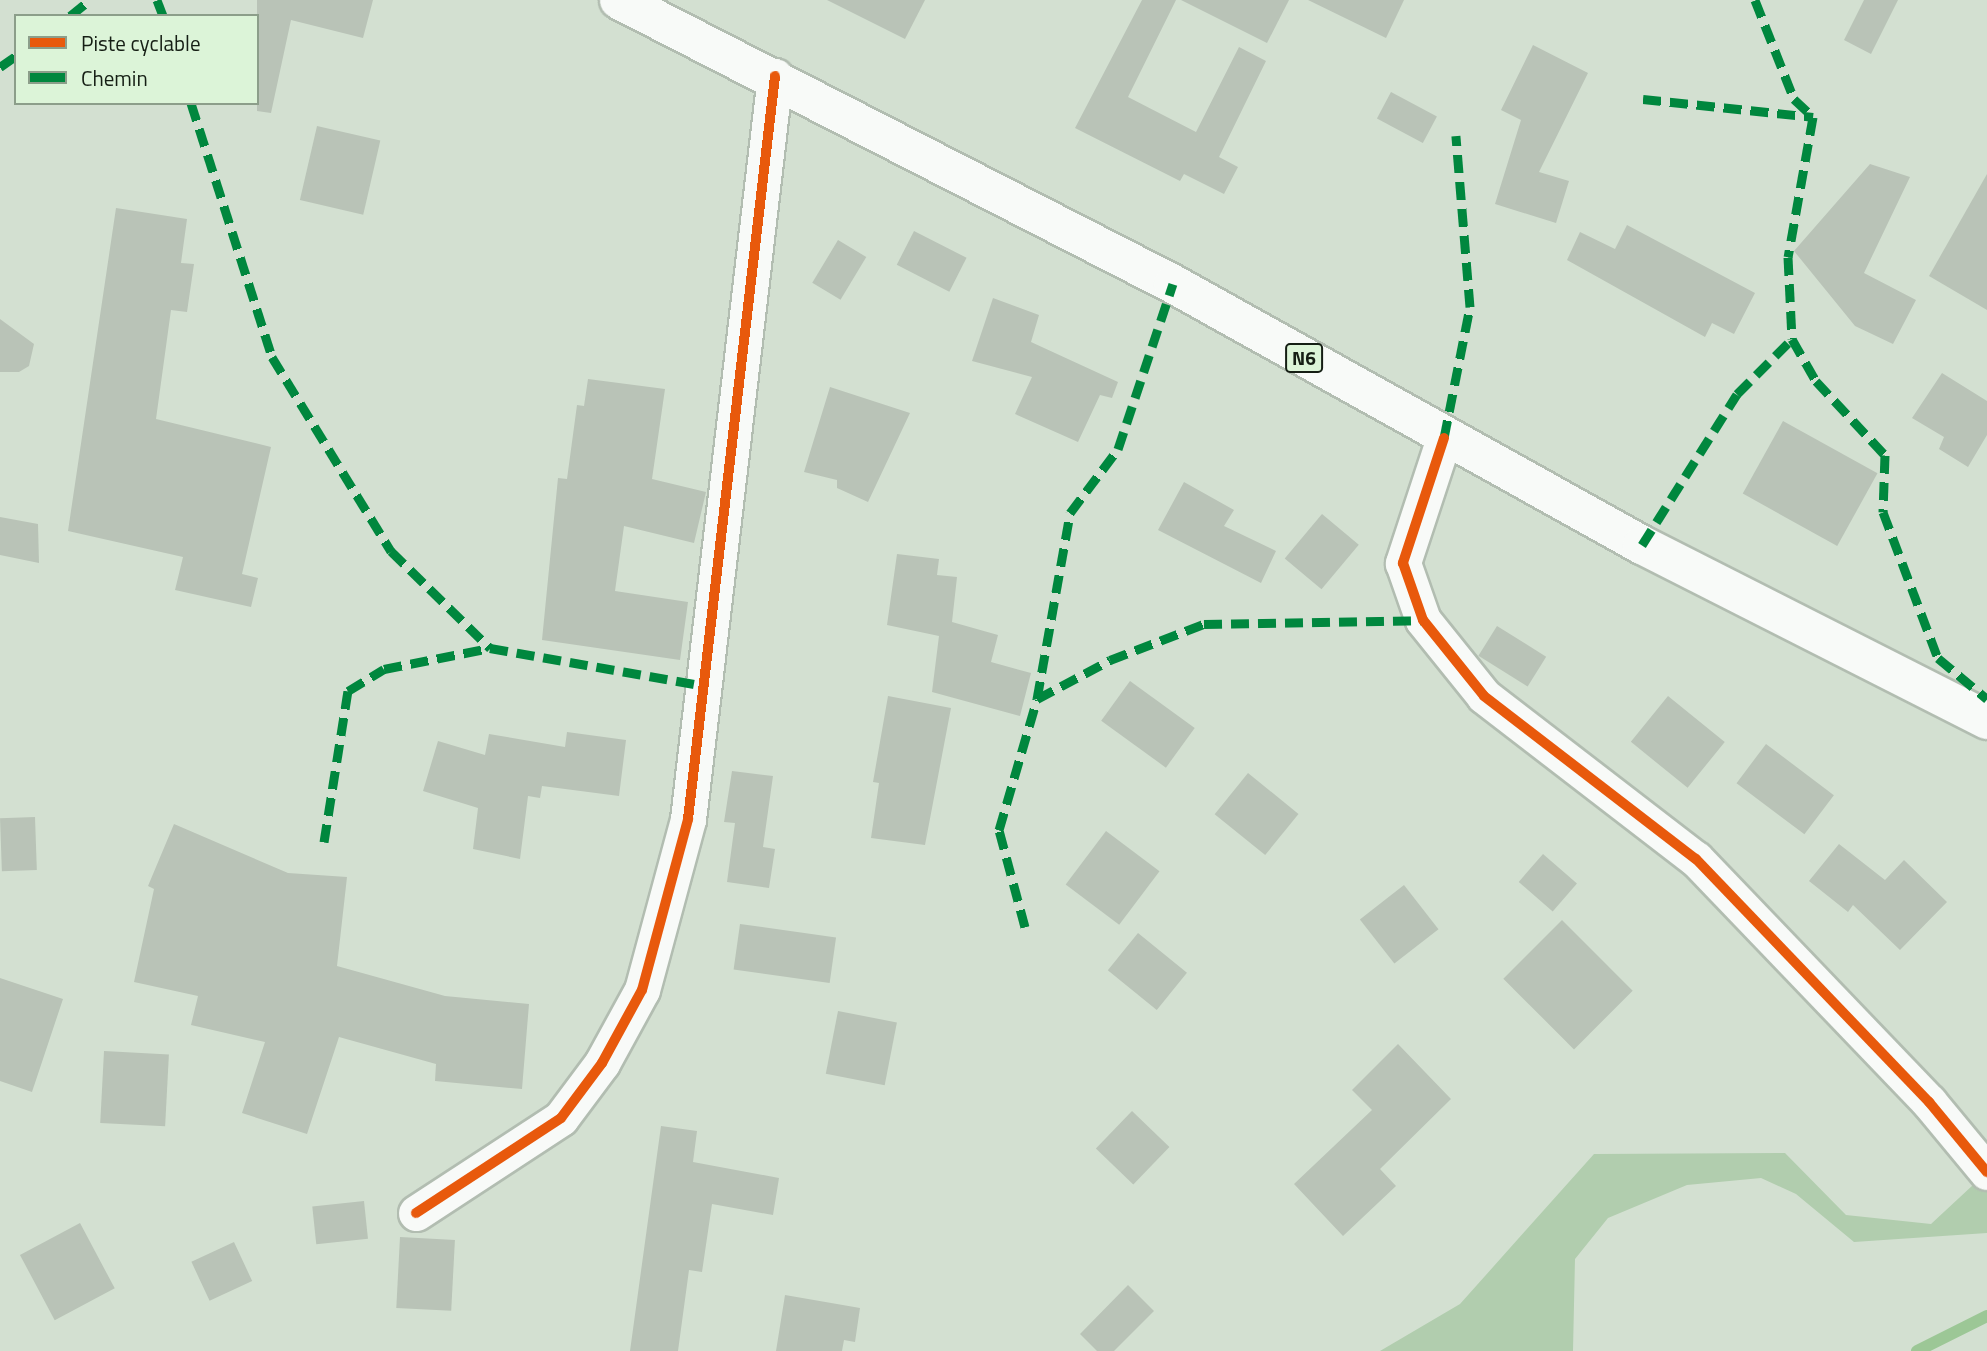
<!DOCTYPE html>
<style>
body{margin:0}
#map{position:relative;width:1987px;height:1351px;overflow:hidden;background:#d3e0d1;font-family:"Titillium Web",sans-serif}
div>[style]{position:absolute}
.green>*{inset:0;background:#b1cdae}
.stream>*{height:12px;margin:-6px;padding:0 6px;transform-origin:6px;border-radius:6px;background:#9cc796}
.building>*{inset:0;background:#b9c3b7;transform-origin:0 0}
.roads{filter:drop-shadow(2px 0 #b2bdb1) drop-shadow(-2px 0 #b2bdb1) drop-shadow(0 2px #b2bdb1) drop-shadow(0 -2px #b2bdb1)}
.street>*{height:35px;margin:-17.5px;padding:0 17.5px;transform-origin:17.5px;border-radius:17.5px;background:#f8faf8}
.highway>*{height:38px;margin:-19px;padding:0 19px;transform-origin:19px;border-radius:19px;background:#f8faf8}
.quiet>*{height:9px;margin-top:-4.5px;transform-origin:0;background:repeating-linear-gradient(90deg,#00873e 0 18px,transparent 0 27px)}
.cycleway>*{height:10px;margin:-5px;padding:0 5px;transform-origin:5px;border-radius:5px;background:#e8590c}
span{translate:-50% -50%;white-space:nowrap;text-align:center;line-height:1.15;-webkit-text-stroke:5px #dcf4d8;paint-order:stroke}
.shield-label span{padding:2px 5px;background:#dcf4d8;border:2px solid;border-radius:5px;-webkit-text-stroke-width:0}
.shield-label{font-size:19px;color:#151e14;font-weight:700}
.legend{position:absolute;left:14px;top:14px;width:245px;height:91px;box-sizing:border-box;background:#dcf4d8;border:2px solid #8c9e8a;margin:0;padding:9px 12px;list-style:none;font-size:21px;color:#151e14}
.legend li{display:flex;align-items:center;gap:14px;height:35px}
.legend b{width:35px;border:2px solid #8c9e8a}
</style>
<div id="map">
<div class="green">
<div style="clip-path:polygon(1785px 1153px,1846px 1215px,1931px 1224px,1987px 1172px,1987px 1233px,1854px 1242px,1796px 1194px,1761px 1178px,1687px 1185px,1608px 1218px,1575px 1259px,1573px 1351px,1380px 1351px,1460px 1304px,1594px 1154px)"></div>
</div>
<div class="stream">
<div style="left:1917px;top:1351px;width:78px;rotate:-26.6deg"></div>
</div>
<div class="building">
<div style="clip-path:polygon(257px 0,373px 0,363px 38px,291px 20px,271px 113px,257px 111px)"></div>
<div style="clip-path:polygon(827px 0,925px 0,905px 39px)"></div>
<div style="clip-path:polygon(1142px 0,1176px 0,1128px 97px,1196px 132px,1239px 47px,1266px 61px,1219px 157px,1238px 167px,1224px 194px,1184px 174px,1180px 181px,1075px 128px)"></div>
<div style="clip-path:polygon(1181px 0,1289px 0,1267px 43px)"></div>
<div style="clip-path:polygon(1308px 0,1404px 0,1386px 38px)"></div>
<div style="clip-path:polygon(1864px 0,1898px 0,1871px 54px,1844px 40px)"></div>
<div style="clip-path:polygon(1533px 45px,1588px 73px,1539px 172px,1569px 181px,1556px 223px,1495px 204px,1521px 120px,1501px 110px)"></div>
<div style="left:1391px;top:92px;width:52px;height:30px;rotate:28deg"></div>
<div style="left:317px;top:126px;width:65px;height:76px;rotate:13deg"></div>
<div style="clip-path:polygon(1870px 164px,1910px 177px,1864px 273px,1916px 300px,1893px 344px,1855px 326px,1794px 251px)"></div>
<div style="clip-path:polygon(1987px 174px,1987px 310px,1929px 276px)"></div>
<div style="clip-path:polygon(116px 208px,187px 219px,181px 263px,194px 264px,187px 312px,171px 310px,156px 419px,271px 447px,242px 574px,258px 578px,251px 607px,175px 590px,183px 557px,68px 531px)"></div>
<div style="clip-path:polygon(1627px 225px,1755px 293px,1734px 334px,1712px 323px,1705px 337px,1567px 260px,1580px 232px,1615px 249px)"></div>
<div style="left:914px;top:231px;width:59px;height:38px;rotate:27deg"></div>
<div style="left:838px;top:240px;width:33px;height:50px;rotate:31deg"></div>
<div style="clip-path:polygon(993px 298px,1039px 315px,1031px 342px,1118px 382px,1112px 398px,1100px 395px,1078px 442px,1015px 414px,1032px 377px,972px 361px)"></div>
<div style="clip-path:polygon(0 319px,34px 344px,29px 366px,19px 372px,0 372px)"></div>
<div style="clip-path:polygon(1942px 373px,1987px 401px,1987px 435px,1968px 467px,1939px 449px,1944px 437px,1912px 418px)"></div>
<div style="clip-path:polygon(588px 379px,665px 389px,652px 479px,706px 492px,694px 543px,624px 526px,615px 591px,688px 602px,680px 660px,542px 640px,558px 478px,567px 479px,577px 405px,584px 406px)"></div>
<div style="clip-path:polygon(830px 387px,910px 413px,868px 502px,837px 488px,837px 480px,804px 472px)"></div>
<div style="left:1783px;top:421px;width:108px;height:83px;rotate:29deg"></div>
<div style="clip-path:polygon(1184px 482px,1234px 510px,1224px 526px,1276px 551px,1261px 583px,1158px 530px)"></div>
<div style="left:1322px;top:514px;width:48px;height:58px;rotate:40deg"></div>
<div style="clip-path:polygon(0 517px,38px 524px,39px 563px,0 555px)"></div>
<div style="clip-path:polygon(897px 554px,939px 559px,937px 575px,957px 577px,952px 622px,998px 635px,991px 662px,1031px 673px,1020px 716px,932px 692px,939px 636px,887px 625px)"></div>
<div style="left:1497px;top:626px;width:58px;height:35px;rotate:32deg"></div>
<div style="left:1130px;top:681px;width:80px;height:49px;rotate:36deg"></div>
<div style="clip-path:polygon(888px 696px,951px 708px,925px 845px,871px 838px,879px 783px,873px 782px)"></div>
<div style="left:1668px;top:696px;width:73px;height:59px;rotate:39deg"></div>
<div style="clip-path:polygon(567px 732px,626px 740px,619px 796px,542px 786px,540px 798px,528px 796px,520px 859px,473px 849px,478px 808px,423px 791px,438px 741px,485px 755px,489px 734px,565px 747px)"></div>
<div style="left:1766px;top:744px;width:85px;height:49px;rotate:37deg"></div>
<div style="clip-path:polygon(732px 771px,773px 776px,763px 847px,775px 849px,769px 888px,727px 882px,735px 823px,724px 822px)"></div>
<div style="left:1248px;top:773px;width:65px;height:53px;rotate:39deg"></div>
<div style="left:35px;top:817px;width:53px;height:35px;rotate:88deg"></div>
<div style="clip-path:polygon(174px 824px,288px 873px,347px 877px,337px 966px,445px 996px,529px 1004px,522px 1089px,435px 1081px,436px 1064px,339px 1037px,307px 1134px,242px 1113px,265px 1042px,191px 1025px,198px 996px,134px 982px,154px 889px,148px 886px)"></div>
<div style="left:1106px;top:831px;width:67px;height:67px;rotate:37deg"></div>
<div style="clip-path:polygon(1839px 844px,1885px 880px,1904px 860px,1947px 902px,1900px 950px,1853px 905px,1848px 912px,1809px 881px)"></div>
<div style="left:1543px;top:854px;width:45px;height:37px;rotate:41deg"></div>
<div style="left:1404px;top:885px;width:56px;height:56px;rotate:52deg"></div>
<div style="left:1562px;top:920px;width:100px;height:83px;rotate:45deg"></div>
<div style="left:740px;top:924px;width:97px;height:46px;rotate:8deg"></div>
<div style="left:1138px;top:933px;width:63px;height:48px;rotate:39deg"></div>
<div style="clip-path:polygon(0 978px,63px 999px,32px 1092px,0 1081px)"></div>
<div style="left:838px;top:1011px;width:60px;height:64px;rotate:11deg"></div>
<div style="clip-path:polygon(1398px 1044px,1451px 1099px,1380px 1169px,1396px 1186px,1343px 1236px,1294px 1184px,1372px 1110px,1352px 1090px)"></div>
<div style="left:104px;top:1051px;width:65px;height:72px;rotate:3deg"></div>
<div style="left:1132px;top:1111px;width:52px;height:52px;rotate:44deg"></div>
<div style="clip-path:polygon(661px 1126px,697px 1131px,693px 1162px,779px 1178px,773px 1215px,712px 1204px,702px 1272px,689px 1270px,678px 1351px,630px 1351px)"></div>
<div style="left:364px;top:1201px;width:38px;height:52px;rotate:84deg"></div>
<div style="left:80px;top:1223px;width:74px;height:68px;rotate:62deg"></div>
<div style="left:400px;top:1237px;width:55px;height:71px;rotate:3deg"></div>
<div style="left:234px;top:1242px;width:43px;height:47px;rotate:65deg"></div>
<div style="clip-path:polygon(1128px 1285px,1154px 1311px,1114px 1351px,1097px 1351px,1080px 1334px)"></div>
<div style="clip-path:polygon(785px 1295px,860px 1308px,855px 1342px,844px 1340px,842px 1351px,776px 1351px)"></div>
</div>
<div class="roads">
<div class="street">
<div style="left:1444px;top:438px;width:132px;rotate:108.2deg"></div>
<div style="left:1403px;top:563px;width:60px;rotate:70.7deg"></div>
<div style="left:1423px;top:620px;width:97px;rotate:51.2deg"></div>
<div style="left:1484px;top:696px;width:267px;rotate:37.6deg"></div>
<div style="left:1696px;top:859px;width:337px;rotate:46.2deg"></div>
<div style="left:1929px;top:1102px;width:91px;rotate:50.4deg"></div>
<div style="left:416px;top:1213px;width:173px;rotate:-33.2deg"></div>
<div style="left:561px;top:1118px;width:69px;rotate:-53.3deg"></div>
<div style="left:602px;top:1063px;width:83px;rotate:-61.3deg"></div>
<div style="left:642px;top:990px;width:177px;rotate:-74.9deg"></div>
<div style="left:688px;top:819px;width:748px;rotate:-83.32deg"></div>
</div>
<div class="highway">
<div style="left:619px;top:0;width:623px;rotate:27.14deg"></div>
<div style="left:1173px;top:284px;width:537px;rotate:29.1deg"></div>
<div style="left:1642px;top:545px;width:387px;rotate:26.9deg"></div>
</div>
</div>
<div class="quiet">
<div style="left:157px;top:0;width:17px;rotate:69deg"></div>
<div style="left:1755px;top:0;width:106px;rotate:68.5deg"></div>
<div style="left:1794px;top:99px;width:26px;rotate:43deg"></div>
<div style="left:1813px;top:117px;width:142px;rotate:100.1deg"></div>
<div style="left:1788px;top:257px;width:82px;rotate:87.2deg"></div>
<div style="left:1792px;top:339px;width:48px;rotate:60.3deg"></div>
<div style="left:1816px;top:381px;width:101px;rotate:47deg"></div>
<div style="left:1885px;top:455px;width:57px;rotate:92deg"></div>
<div style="left:1883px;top:512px;width:156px;rotate:69.4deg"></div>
<div style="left:1938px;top:658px;width:64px;rotate:39.9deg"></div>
<div style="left:70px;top:16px;width:26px;rotate:-39deg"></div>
<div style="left:0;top:67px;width:19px;rotate:-35deg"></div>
<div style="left:1643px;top:99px;width:171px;rotate:6deg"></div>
<div style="left:191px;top:103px;width:267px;rotate:72.3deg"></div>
<div style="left:272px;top:357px;width:228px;rotate:58.5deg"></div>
<div style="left:391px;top:551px;width:139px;rotate:44.4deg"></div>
<div style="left:1444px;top:438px;width:134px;rotate:-78.8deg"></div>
<div style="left:1470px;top:307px;width:172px;rotate:-94.7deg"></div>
<div style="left:1642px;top:545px;width:178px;rotate:-57.8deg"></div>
<div style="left:1737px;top:394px;width:78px;rotate:-45deg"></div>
<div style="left:1037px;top:699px;width:83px;rotate:-28.1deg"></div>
<div style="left:1110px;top:660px;width:101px;rotate:-21deg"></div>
<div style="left:1204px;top:624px;width:219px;rotate:-1deg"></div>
<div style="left:324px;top:842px;width:153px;rotate:-81deg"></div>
<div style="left:348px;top:691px;width:42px;rotate:-31.4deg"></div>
<div style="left:384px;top:669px;width:108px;rotate:-11.2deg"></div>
<div style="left:490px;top:648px;width:219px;rotate:10deg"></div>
<div style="left:1025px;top:927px;width:100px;rotate:-105deg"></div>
<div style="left:999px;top:830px;width:136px;rotate:-73.8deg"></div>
<div style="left:1037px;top:699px;width:189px;rotate:-79.9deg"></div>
<div style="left:1070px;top:513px;width:80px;rotate:-53.1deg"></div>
<div style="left:1118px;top:449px;width:174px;rotate:-71.6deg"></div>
</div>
<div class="cycleway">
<div style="left:1444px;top:438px;width:132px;rotate:108.2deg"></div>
<div style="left:1403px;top:563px;width:60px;rotate:70.7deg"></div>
<div style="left:1423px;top:620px;width:97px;rotate:51.2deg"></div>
<div style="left:1484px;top:696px;width:267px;rotate:37.6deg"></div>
<div style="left:1696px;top:859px;width:337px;rotate:46.2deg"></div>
<div style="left:1929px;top:1102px;width:91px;rotate:50.4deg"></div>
<div style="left:416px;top:1213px;width:173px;rotate:-33.2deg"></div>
<div style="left:561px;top:1118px;width:69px;rotate:-53.3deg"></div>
<div style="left:602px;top:1063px;width:83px;rotate:-61.3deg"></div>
<div style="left:642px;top:990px;width:177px;rotate:-74.9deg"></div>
<div style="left:688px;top:819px;width:748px;rotate:-83.32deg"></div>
</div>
<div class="shield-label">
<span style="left:1304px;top:358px">N6</span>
</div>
<ul class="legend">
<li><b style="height:9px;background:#e8590c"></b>Piste cyclable</li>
<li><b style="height:9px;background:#00873e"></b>Chemin</li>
</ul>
</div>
